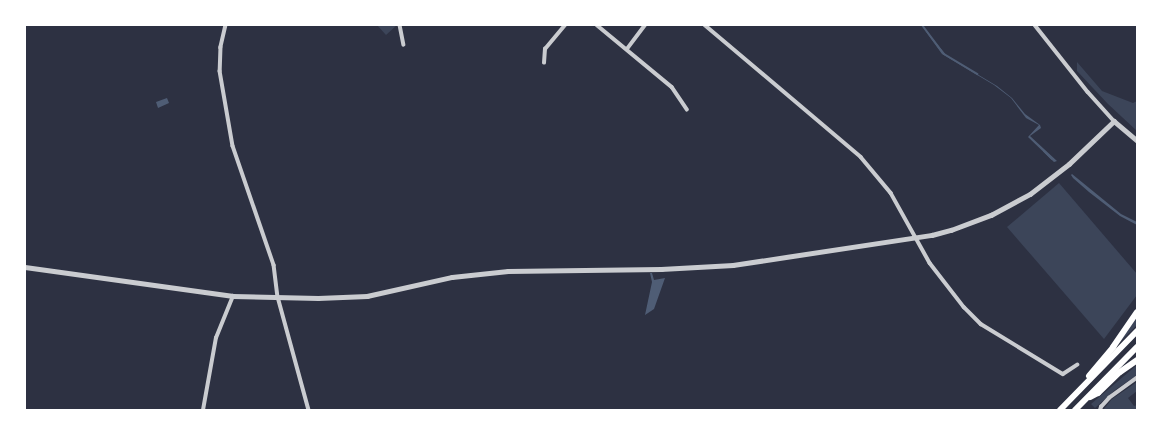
<!DOCTYPE html>
<style>
body{margin:0}
#map{position:relative;width:1162px;height:435px;overflow:hidden;background:#2d3142;font-family:"Playfair Display",serif}
div>[style]{position:absolute}
.green>*{inset:0;background:#3c4559}
.water>*{inset:0;background:#4f5d75}
.stream>*{height:2px;margin:-1px;padding:0 1px;transform-origin:1px;border-radius:1px;background:#4f5d75}
.minor>*{height:3.5px;margin:-1.75px;padding:0 1.75px;transform-origin:1.75px;border-radius:1.75px;background:#caccd0}
.tertiary>*{height:4.5px;margin:-2.25px;padding:0 2.25px;transform-origin:2.25px;border-radius:2.25px;background:#caccd0}
.primary>*{height:6px;margin:-3px;padding:0 3px;transform-origin:3px;border-radius:3px;background:#fff}
span{translate:-50% -50%;white-space:nowrap;text-align:center;line-height:1.15;-webkit-text-stroke:3.5px #fff;paint-order:stroke}
.frame{position:absolute;inset:0;border:26px solid #fff;pointer-events:none}
</style>
<div id="map">
<div class="green">
<div style="clip-path:polygon(377px 25px,397px 25px,386px 35px)"></div>
<div style="clip-path:polygon(1077px 62px,1102px 91px,1133px 103px,1137px 101px,1137px 131px,1108px 104px,1077px 71px)"></div>
<div style="clip-path:polygon(1059px 183px,1137px 274px,1137px 295px,1104px 339px,1007px 227px)"></div>
<div style="clip-path:polygon(1137px 317px,1137px 325px,1117px 345px)"></div>
<div style="clip-path:polygon(1137px 365px,1137px 375px,1115px 390px,1095px 408px,1091px 404px)"></div>
<div style="clip-path:polygon(1137px 382px,1137px 391px,1128px 398px,1134px 406px,1137px 405px,1137px 410px,1103px 410px,1112px 399px)"></div>
</div>
<div class="water">
<div style="clip-path:polygon(921px 25px,947px 56px,997px 86px,1012px 98px,1025px 114px,1040px 125px,1041px 128px,1030px 136px,1057px 161px,1054px 162px,1028px 137px,1039px 125px,1026px 118px,1011px 98px,994px 85px,942px 54px)"></div>
<div style="clip-path:polygon(167px 98px,169px 103px,158px 108px,156px 102px)"></div>
<div style="clip-path:polygon(1072px 174px,1121px 214px,1137px 222px,1137px 225px,1120px 216px,1089px 192px,1073px 178px,1071px 175px)"></div>
<div style="clip-path:polygon(650px 273px,652px 273px,654px 280px,665px 278px,654px 309px,645px 315px,652px 282px)"></div>
</div>
<div class="stream">
<div style="left:922px;top:25px;width:36px;rotate:53deg"></div>
<div style="left:944px;top:54px;width:39px;rotate:31deg"></div>
<div style="left:1044px;top:151px;width:11px;rotate:45deg"></div>
</div>
<div class="minor">
<div style="left:226px;top:25px;width:23px;rotate:103deg"></div>
<div style="left:221px;top:47px;width:24px;rotate:92deg"></div>
<div style="left:220px;top:71px;width:76px;rotate:80.2deg"></div>
<div style="left:233px;top:146px;width:126px;rotate:71deg"></div>
<div style="left:274px;top:265px;width:32px;rotate:83deg"></div>
<div style="left:278px;top:297px;width:117px;rotate:74.7deg"></div>
<div style="left:400px;top:25px;width:20px;rotate:79deg"></div>
<div style="left:597px;top:25px;width:97px;rotate:39.6deg"></div>
<div style="left:672px;top:87px;width:27px;rotate:56deg"></div>
<div style="left:705px;top:25px;width:204px;rotate:40.2deg"></div>
<div style="left:861px;top:157px;width:47px;rotate:50.2deg"></div>
<div style="left:891px;top:193px;width:80px;rotate:60.9deg"></div>
<div style="left:930px;top:263px;width:56px;rotate:52.3deg"></div>
<div style="left:964px;top:307px;width:24px;rotate:45deg"></div>
<div style="left:981px;top:324px;width:96px;rotate:31.4deg"></div>
<div style="left:1063px;top:374px;width:17px;rotate:-33deg"></div>
<div style="left:1035px;top:25px;width:85px;rotate:51.7deg"></div>
<div style="left:1088px;top:92px;width:39px;rotate:48deg"></div>
<div style="left:627px;top:49px;width:30px;rotate:-53deg"></div>
<div style="left:544px;top:63px;width:14px;rotate:-86deg"></div>
<div style="left:545px;top:49px;width:31px;rotate:-50deg"></div>
<div style="left:203px;top:410px;width:73px;rotate:-79.8deg"></div>
<div style="left:216px;top:338px;width:45px;rotate:-68deg"></div>
<div style="left:1100px;top:410px;width:3px;rotate:-72deg"></div>
<div style="left:1101px;top:407px;width:12px;rotate:-48deg"></div>
<div style="left:1109px;top:398px;width:34px;rotate:-36deg"></div>
</div>
<div class="tertiary">
<div style="left:25px;top:267px;width:210px;rotate:7.9deg"></div>
<div style="left:233px;top:296px;width:85px;rotate:1.3deg"></div>
<div style="left:318px;top:298px;width:49px;rotate:-2.3deg"></div>
<div style="left:367px;top:296px;width:87px;rotate:-12.6deg"></div>
<div style="left:452px;top:277px;width:56px;rotate:-6.1deg"></div>
<div style="left:508px;top:271px;width:153px;rotate:-0.7deg"></div>
<div style="left:661px;top:269px;width:72px;rotate:-3.2deg"></div>
<div style="left:733px;top:265px;width:201px;rotate:-8.6deg"></div>
<div style="left:932px;top:235px;width:20px;rotate:-15deg"></div>
<div style="left:951px;top:230px;width:43px;rotate:-20.6deg"></div>
<div style="left:991px;top:215px;width:44px;rotate:-28.3deg"></div>
<div style="left:1030px;top:194px;width:49px;rotate:-37.6deg"></div>
<div style="left:1069px;top:164px;width:62px;rotate:-43.7deg"></div>
<div style="left:1114px;top:121px;width:30px;rotate:40deg"></div>
</div>
<div class="primary">
<div style="left:1089px;top:376px;width:38px;rotate:-50deg"></div>
<div style="left:1113px;top:347px;width:42px;rotate:-55.6deg"></div>
<div style="left:1090px;top:397px;width:9px;rotate:-27deg"></div>
<div style="left:1098px;top:393px;width:30px;rotate:-44deg"></div>
<div style="left:1120px;top:372px;width:21px;rotate:-35deg"></div>
<div style="left:1060px;top:410px;width:110px;rotate:-45.7deg"></div>
<div style="left:1075px;top:410px;width:88px;rotate:-45.5deg"></div>
</div>
<div class="frame"></div>
</div>
